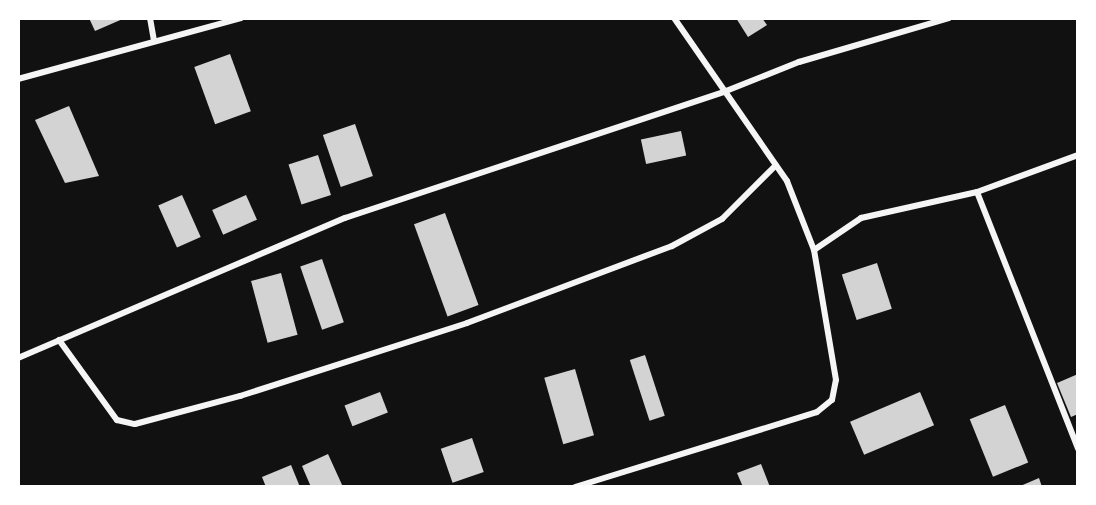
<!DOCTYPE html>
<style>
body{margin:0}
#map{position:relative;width:1096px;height:505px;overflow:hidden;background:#111;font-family:"Asap Condensed",sans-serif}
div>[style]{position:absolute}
.building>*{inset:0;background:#d3d3d3;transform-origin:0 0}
.minor>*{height:6px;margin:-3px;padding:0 3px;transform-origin:3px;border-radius:3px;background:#f5f5f5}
span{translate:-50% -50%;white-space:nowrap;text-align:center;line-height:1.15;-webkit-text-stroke:5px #fff;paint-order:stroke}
.frame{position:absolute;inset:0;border:20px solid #fff;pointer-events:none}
</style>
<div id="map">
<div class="building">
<div style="clip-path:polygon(89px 18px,125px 18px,95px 31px)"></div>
<div style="clip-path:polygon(736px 18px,762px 18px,767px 25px,748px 37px)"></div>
<div style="left:230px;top:54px;width:61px;height:38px;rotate:70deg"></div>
<div style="clip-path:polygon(69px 106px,99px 176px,65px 183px,35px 120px)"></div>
<div style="left:355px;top:124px;width:55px;height:34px;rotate:71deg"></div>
<div style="left:681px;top:131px;width:25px;height:41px;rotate:78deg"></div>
<div style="left:318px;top:155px;width:42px;height:31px;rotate:72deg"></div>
<div style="left:182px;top:195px;width:46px;height:26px;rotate:66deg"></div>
<div style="left:246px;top:195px;width:27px;height:37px;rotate:66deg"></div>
<div style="left:445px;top:213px;width:98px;height:33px;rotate:70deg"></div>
<div style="left:322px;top:259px;width:67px;height:23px;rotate:71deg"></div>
<div style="left:877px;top:263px;width:48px;height:37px;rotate:72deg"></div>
<div style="left:281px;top:273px;width:64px;height:31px;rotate:75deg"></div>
<div style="left:645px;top:355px;width:64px;height:16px;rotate:72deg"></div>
<div style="left:575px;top:369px;width:69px;height:32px;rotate:74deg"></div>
<div style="clip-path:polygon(1078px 374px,1078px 414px,1071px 417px,1057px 383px)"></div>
<div style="left:380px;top:392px;width:22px;height:38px;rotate:69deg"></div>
<div style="left:920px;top:392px;width:36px;height:76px;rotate:67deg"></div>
<div style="left:1005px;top:405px;width:62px;height:38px;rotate:68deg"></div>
<div style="left:472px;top:438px;width:36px;height:33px;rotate:71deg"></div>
<div style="clip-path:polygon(328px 454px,343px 487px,311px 487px,302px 466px)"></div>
<div style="clip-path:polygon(761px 464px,770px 487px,743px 487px,737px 473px)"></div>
<div style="clip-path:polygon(291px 465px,300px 487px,266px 487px,262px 477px)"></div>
<div style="clip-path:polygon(1039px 478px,1042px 487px,1018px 487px)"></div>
</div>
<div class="minor">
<div style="left:150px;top:18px;width:22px;rotate:80deg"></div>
<div style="left:18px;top:79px;width:231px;rotate:-15.3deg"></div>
<div style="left:977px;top:192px;width:276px;rotate:68.5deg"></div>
<div style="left:814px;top:250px;width:57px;rotate:-34.2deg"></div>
<div style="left:861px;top:218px;width:119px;rotate:-12.6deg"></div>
<div style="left:977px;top:192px;width:108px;rotate:-20.1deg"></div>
<div style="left:59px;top:340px;width:99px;rotate:54.1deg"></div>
<div style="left:117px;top:420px;width:18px;rotate:13deg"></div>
<div style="left:135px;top:424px;width:109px;rotate:-14.9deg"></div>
<div style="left:240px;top:396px;width:238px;rotate:-17.8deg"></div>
<div style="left:467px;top:323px;width:219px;rotate:-20.6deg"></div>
<div style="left:672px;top:246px;width:57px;rotate:-28.4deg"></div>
<div style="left:722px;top:219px;width:76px;rotate:-45deg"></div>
<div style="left:18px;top:358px;width:356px;rotate:-23.2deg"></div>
<div style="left:345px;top:218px;width:402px;rotate:-18.4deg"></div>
<div style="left:726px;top:91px;width:79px;rotate:-21.7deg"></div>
<div style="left:799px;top:62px;width:156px;rotate:-16.3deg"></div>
<div style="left:575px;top:487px;width:253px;rotate:-17.2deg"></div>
<div style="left:817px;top:412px;width:19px;rotate:-39deg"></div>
<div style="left:832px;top:400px;width:20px;rotate:-79deg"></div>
<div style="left:836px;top:380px;width:132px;rotate:-99.6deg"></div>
<div style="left:814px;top:250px;width:74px;rotate:-111.4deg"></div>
<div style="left:787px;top:181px;width:198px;rotate:-124.7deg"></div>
</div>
<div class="frame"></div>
</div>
